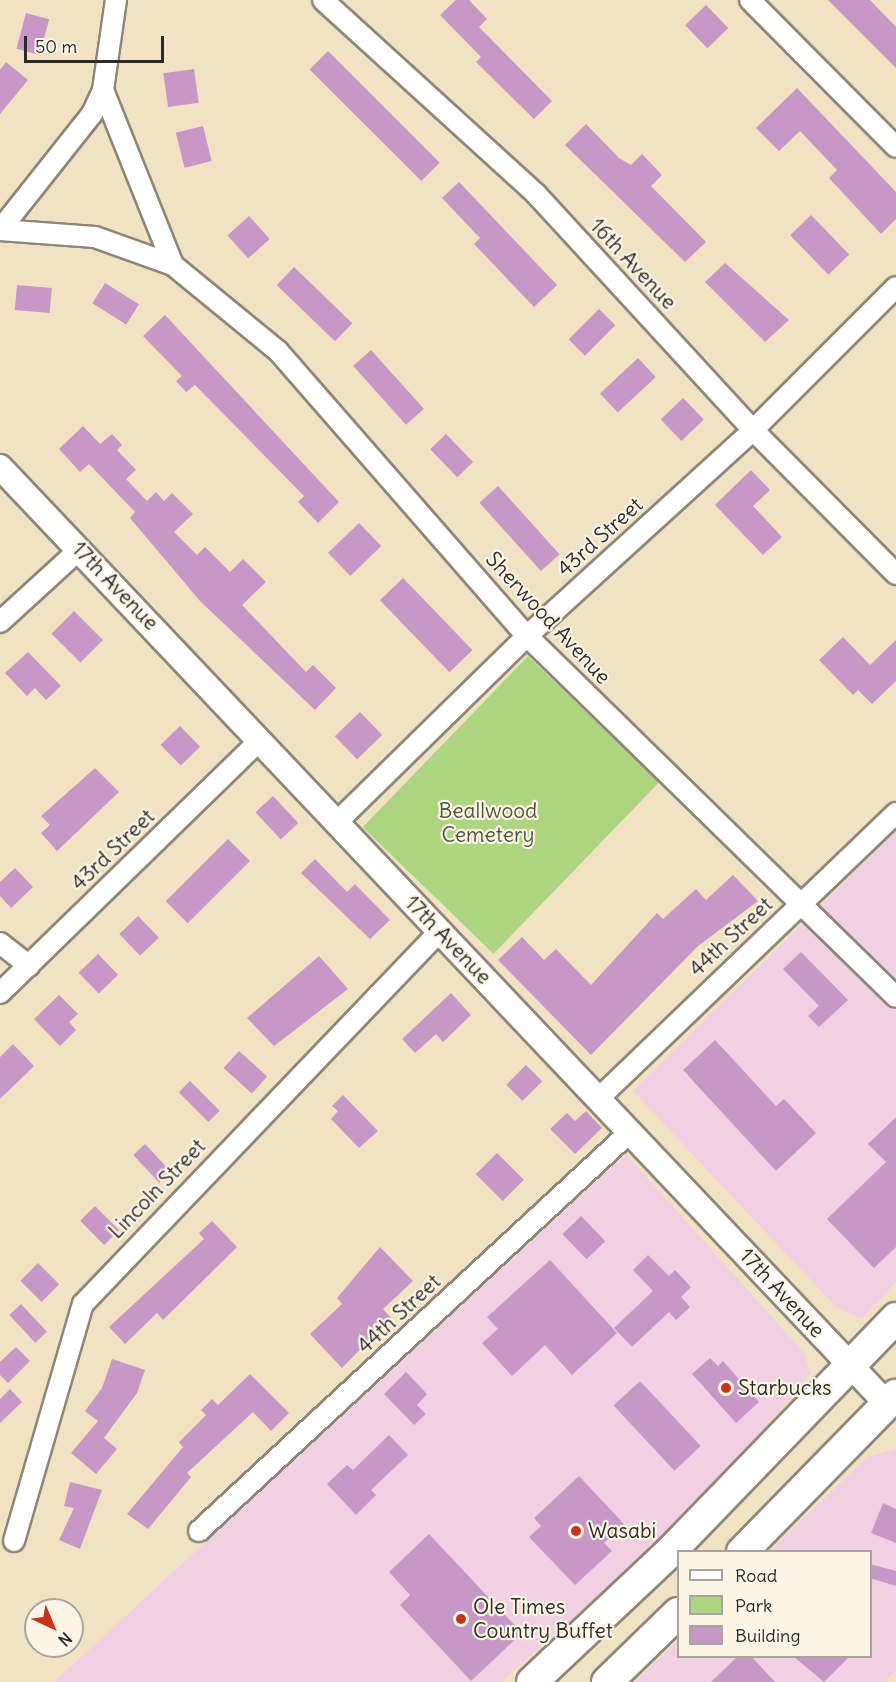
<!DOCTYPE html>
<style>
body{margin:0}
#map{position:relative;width:896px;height:1682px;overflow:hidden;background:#f2e2c4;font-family:Delius,sans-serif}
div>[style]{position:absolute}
.built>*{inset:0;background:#f1d0e3}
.green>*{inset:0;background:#add47e;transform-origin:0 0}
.building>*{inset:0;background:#c698c6;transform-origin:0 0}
.roads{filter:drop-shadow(2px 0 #8e8678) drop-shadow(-2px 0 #8e8678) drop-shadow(0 2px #8e8678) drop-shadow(0 -2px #8e8678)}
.minor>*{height:20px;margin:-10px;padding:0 10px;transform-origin:10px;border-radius:10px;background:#fff}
.tertiary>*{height:24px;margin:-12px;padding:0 12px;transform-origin:12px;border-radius:12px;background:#fff}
.primary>*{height:30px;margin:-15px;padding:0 15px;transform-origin:15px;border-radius:15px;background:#fff}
.dots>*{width:16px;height:16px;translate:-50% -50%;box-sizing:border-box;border:3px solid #fcf5e5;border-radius:50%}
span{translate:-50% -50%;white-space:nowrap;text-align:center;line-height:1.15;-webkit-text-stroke:4.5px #fcf5e5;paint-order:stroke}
.street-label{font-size:21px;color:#2b2b2b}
.park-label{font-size:21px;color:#4c5540}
.poi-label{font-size:21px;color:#2b2b2b}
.left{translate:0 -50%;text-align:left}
.legend{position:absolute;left:677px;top:1550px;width:195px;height:108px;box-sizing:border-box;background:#fcf5e5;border:2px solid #a8a49b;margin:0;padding:8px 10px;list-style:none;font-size:18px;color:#2b2b2b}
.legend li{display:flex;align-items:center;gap:12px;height:30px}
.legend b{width:30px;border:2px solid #a8a49b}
.north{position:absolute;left:24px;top:1598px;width:60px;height:60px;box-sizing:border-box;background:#fcf5e5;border:2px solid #a8a49b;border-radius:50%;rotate:136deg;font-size:16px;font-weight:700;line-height:24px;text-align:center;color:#2b2b2b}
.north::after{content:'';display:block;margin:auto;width:21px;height:27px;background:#c8321e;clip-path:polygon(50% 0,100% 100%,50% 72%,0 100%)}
.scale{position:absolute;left:24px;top:36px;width:140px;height:27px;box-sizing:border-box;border:3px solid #2b2b2b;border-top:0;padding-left:8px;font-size:18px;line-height:21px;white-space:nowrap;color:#2b2b2b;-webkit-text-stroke:4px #fcf5e5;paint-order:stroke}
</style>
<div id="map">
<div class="built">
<div style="clip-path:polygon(896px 831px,896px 1282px,862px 1319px,836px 1307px,633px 1091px)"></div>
<div style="clip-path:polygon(626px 1154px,804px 1353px,810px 1374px,733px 1467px,606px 1589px,501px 1682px,54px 1682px)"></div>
<div style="clip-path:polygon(896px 1449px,896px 1671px,884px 1682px,635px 1682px,678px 1640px,678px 1656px,870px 1656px,870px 1552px,770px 1551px,867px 1457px)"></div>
</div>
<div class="green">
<div style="left:528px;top:656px;width:182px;height:238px;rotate:44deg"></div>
</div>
<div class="building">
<div style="clip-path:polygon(456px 0,469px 0,487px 19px,479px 27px,552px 101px,534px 119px,476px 62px,481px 57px,440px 15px)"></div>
<div style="clip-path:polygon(828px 0,870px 0,896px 27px,896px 68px)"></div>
<div style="left:706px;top:5px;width:32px;height:29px;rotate:46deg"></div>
<div style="left:26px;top:13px;width:24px;height:37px;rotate:15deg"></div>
<div style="left:328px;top:51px;width:158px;height:26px;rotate:45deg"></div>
<div style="clip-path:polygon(6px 62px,28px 80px,0 114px,0 70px)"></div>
<div style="left:194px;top:69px;width:34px;height:31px;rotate:82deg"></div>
<div style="clip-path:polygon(797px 88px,896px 192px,896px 219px,881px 234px,829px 178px,837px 170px,800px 131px,779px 151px,756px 128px)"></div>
<div style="clip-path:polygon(586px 124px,619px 158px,631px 165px,642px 154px,662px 175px,651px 186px,706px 242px,685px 262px,565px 145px)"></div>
<div style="left:203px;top:126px;width:36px;height:28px;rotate:76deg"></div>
<div style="clip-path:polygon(459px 182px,557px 285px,534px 307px,474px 244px,480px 238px,442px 198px)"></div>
<div style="left:811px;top:215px;width:55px;height:29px;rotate:46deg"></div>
<div style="left:249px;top:216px;width:31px;height:29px;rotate:48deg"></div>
<div style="clip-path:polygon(725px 263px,789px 320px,765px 342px,705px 282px)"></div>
<div style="left:294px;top:267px;width:81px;height:25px;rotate:44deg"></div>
<div style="left:105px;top:283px;width:40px;height:24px;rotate:32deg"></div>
<div style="left:17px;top:285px;width:35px;height:25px;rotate:5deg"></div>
<div style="left:599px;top:309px;width:23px;height:43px;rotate:45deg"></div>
<div style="clip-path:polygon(165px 315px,339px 502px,318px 523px,298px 502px,304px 496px,195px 385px,186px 392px,176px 381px,182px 376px,143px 336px)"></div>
<div style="left:371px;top:350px;width:79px;height:24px;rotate:48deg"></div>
<div style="left:638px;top:358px;width:26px;height:52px;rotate:47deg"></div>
<div style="left:683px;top:398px;width:30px;height:31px;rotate:46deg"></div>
<div style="clip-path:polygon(83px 426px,100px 444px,112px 434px,122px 445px,117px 450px,136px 470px,126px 479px,147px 501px,156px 492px,164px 501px,172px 493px,193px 514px,174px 532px,197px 555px,205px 547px,230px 572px,243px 559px,266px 582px,242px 605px,306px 672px,313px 665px,336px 688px,315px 710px,200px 601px,130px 518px,135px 512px,89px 464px,80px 472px,59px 449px)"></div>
<div style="left:446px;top:434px;width:39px;height:22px;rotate:46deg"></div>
<div style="clip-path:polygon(751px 470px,770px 490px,753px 506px,782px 537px,763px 555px,715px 505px)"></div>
<div style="left:498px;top:486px;width:92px;height:25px;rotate:48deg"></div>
<div style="left:359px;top:523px;width:32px;height:43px;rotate:46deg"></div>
<div style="left:403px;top:578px;width:100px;height:32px;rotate:46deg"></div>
<div style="left:74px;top:611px;width:41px;height:32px;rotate:45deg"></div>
<div style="clip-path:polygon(843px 637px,870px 665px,896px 640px,896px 681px,872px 704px,858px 690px,853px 695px,819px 660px)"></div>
<div style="clip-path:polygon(28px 652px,61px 686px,46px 700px,35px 688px,27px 696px,5px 673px)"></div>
<div style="left:360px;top:712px;width:32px;height:35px;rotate:46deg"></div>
<div style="left:180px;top:726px;width:29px;height:27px;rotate:46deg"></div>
<div style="clip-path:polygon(95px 768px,119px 792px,57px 851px,41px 833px,50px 825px,41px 816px)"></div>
<div style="left:273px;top:796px;width:37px;height:24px;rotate:47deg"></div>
<div style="left:228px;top:839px;width:31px;height:88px;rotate:45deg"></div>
<div style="clip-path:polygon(315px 859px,347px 892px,355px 884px,390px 920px,370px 939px,301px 873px)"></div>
<div style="clip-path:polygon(15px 868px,33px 887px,11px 908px,0 896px,0 882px)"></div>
<div style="clip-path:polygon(733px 875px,758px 901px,698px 946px,591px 1055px,498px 960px,522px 937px,544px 960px,556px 949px,591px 985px,657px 913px,663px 919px,696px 889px,706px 900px)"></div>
<div style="left:138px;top:916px;width:30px;height:26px;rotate:46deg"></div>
<div style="clip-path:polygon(801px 952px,848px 1000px,819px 1027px,808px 1016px,819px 1006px,783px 969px)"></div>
<div style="left:98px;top:954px;width:29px;height:27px;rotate:46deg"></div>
<div style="clip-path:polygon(319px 956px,348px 989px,274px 1046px,247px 1018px)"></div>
<div style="clip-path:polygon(451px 993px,471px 1015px,443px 1042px,436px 1034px,415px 1053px,402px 1039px)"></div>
<div style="clip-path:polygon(59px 995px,78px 1014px,69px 1022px,76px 1030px,60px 1046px,34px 1019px)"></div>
<div style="clip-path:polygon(715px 1040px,776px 1106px,784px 1099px,816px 1133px,776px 1171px,683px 1070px)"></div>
<div style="clip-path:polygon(13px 1044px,34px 1066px,0 1099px,0 1057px)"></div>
<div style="left:239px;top:1051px;width:38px;height:23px;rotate:42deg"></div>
<div style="left:526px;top:1065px;width:23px;height:28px;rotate:45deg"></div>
<div style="left:190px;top:1081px;width:42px;height:16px;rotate:45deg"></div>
<div style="clip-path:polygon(343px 1095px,378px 1131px,359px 1148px,331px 1119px,338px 1111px,332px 1106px)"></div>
<div style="clip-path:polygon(586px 1111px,602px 1128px,575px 1154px,550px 1129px,567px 1113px,575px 1121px)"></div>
<div style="clip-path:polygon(896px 1117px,896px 1247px,874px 1268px,827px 1219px,886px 1162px,868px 1144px)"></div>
<div style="left:145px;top:1144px;width:38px;height:16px;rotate:47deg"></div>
<div style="left:497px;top:1153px;width:38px;height:30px;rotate:45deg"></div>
<div style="left:95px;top:1206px;width:34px;height:21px;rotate:45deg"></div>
<div style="left:581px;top:1216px;width:35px;height:26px;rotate:46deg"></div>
<div style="clip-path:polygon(212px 1221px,237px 1247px,163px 1320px,157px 1313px,125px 1344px,109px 1327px,204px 1239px,199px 1233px)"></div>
<div style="clip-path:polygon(380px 1247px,413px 1281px,383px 1309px,391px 1318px,342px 1368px,310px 1334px,342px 1304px,337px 1298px)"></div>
<div style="clip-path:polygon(648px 1255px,669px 1276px,675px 1270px,691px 1287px,681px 1297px,690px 1307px,676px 1320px,669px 1312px,632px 1347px,614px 1328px,653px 1291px,633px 1270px)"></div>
<div style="clip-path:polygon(550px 1260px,617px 1333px,572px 1375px,545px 1345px,512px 1376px,482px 1343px,498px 1329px,487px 1317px)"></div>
<div style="left:38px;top:1263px;width:30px;height:25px;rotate:45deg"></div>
<div style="left:21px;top:1304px;width:38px;height:16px;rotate:47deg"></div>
<div style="clip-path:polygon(16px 1347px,30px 1361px,8px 1383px,0 1375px,0 1362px)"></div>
<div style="clip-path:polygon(710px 1358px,718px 1366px,723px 1361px,759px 1402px,736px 1423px,692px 1374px)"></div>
<div style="clip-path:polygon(112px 1359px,145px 1370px,137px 1393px,104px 1438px,117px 1449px,96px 1474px,71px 1453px,98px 1421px,85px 1411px,102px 1388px)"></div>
<div style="clip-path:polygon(406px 1372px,427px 1394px,417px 1405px,426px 1414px,414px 1425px,384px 1394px)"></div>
<div style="clip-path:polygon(250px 1374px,289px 1413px,271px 1431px,253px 1412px,187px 1473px,191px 1477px,148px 1529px,127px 1514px,183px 1447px,179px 1442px,206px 1415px,201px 1410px,212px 1399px,218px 1405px)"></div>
<div style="left:640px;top:1381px;width:89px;height:36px;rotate:47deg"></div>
<div style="clip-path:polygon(10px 1389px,22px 1402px,0 1423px,0 1399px)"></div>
<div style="clip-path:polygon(389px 1435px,408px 1455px,371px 1490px,376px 1495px,356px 1515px,327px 1484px,347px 1465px,353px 1470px)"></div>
<div style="clip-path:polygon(579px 1476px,624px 1524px,604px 1543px,612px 1551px,575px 1585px,529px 1537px,541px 1526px,534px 1518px)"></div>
<div style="clip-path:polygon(70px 1482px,102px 1490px,80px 1549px,59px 1540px,74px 1508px,64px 1506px)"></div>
<div style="clip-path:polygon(883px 1503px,896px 1509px,896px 1543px,871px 1533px)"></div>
<div style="clip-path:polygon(429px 1534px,522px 1633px,471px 1681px,400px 1605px,410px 1595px,389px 1572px)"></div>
<div style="clip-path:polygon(870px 1564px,896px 1571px,896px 1586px,870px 1578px)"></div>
<div style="clip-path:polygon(738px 1656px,751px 1656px,775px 1682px,711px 1682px)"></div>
<div style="clip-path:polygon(793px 1656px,850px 1656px,824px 1682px)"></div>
</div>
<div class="roads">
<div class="minor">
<div style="left:323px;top:0;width:288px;rotate:42.3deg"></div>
<div style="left:536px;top:194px;width:321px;rotate:47.4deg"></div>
<div style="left:753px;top:430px;width:203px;rotate:45.2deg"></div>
<div style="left:750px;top:0;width:207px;rotate:45.2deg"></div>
<div style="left:103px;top:90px;width:188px;rotate:68.2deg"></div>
<div style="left:173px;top:265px;width:136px;rotate:39.3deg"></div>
<div style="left:278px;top:351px;width:378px;rotate:48.9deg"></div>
<div style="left:527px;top:636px;width:516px;rotate:44.37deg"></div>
<div style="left:0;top:230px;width:148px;rotate:-51.6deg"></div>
<div style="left:92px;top:114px;width:26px;rotate:-65deg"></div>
<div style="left:103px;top:90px;width:91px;rotate:-81.8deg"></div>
<div style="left:0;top:230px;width:95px;rotate:4.2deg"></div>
<div style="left:95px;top:237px;width:83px;rotate:19.7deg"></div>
<div style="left:0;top:622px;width:108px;rotate:-42.4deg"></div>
<div style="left:336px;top:823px;width:267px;rotate:-44.4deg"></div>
<div style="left:527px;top:636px;width:306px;rotate:-42.3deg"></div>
<div style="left:753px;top:430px;width:202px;rotate:-45deg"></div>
<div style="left:0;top:943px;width:37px;rotate:38deg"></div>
<div style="left:0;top:993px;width:363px;rotate:-44.2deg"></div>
<div style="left:599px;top:1098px;width:412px;rotate:-43.8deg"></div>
<div style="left:199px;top:1531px;width:589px;rotate:-42.8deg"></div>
<div style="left:14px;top:1541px;width:247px;rotate:-73.8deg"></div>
<div style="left:83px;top:1304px;width:516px;rotate:-46.26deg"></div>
</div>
<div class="tertiary">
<div style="left:0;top:467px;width:1290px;rotate:46.57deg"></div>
</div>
<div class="primary">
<div style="left:742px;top:1552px;width:220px;rotate:-45.6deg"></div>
<div style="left:532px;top:1682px;width:191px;rotate:-43.3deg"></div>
<div style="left:671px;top:1551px;width:324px;rotate:-46deg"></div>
<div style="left:607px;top:1682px;width:99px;rotate:-44.2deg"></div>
</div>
</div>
<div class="dots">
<div style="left:726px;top:1388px;background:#c8321e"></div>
<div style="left:576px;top:1531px;background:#c8321e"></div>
<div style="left:461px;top:1619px;background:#c8321e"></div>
</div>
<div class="street-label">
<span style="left:633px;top:264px;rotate:47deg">16th Avenue</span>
<span style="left:600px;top:537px;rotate:-42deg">43rd Street</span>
<span style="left:115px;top:586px;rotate:46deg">17th Avenue</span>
<span style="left:548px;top:618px;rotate:47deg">Sherwood Avenue</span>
<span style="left:113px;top:850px;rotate:-44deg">43rd Street</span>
<span style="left:731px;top:937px;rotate:-43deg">44th Street</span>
<span style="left:448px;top:940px;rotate:46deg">17th Avenue</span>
<span style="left:157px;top:1189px;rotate:-46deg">Lincoln Street</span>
<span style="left:782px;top:1293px;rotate:47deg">17th Avenue</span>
<span style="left:399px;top:1314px;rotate:-43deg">44th Street</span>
</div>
<div class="park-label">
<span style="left:488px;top:823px">Beallwood<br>Cemetery</span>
</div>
<div class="poi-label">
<span class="left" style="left:738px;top:1388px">Starbucks</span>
<span class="left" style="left:588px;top:1531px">Wasabi</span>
<span class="left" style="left:473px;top:1619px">Ole Times<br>Country Buffet</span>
</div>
<ul class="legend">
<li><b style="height:8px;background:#fff"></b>Road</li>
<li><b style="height:16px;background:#add47e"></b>Park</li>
<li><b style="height:16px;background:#c698c6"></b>Building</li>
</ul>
<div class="north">N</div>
<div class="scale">50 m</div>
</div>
